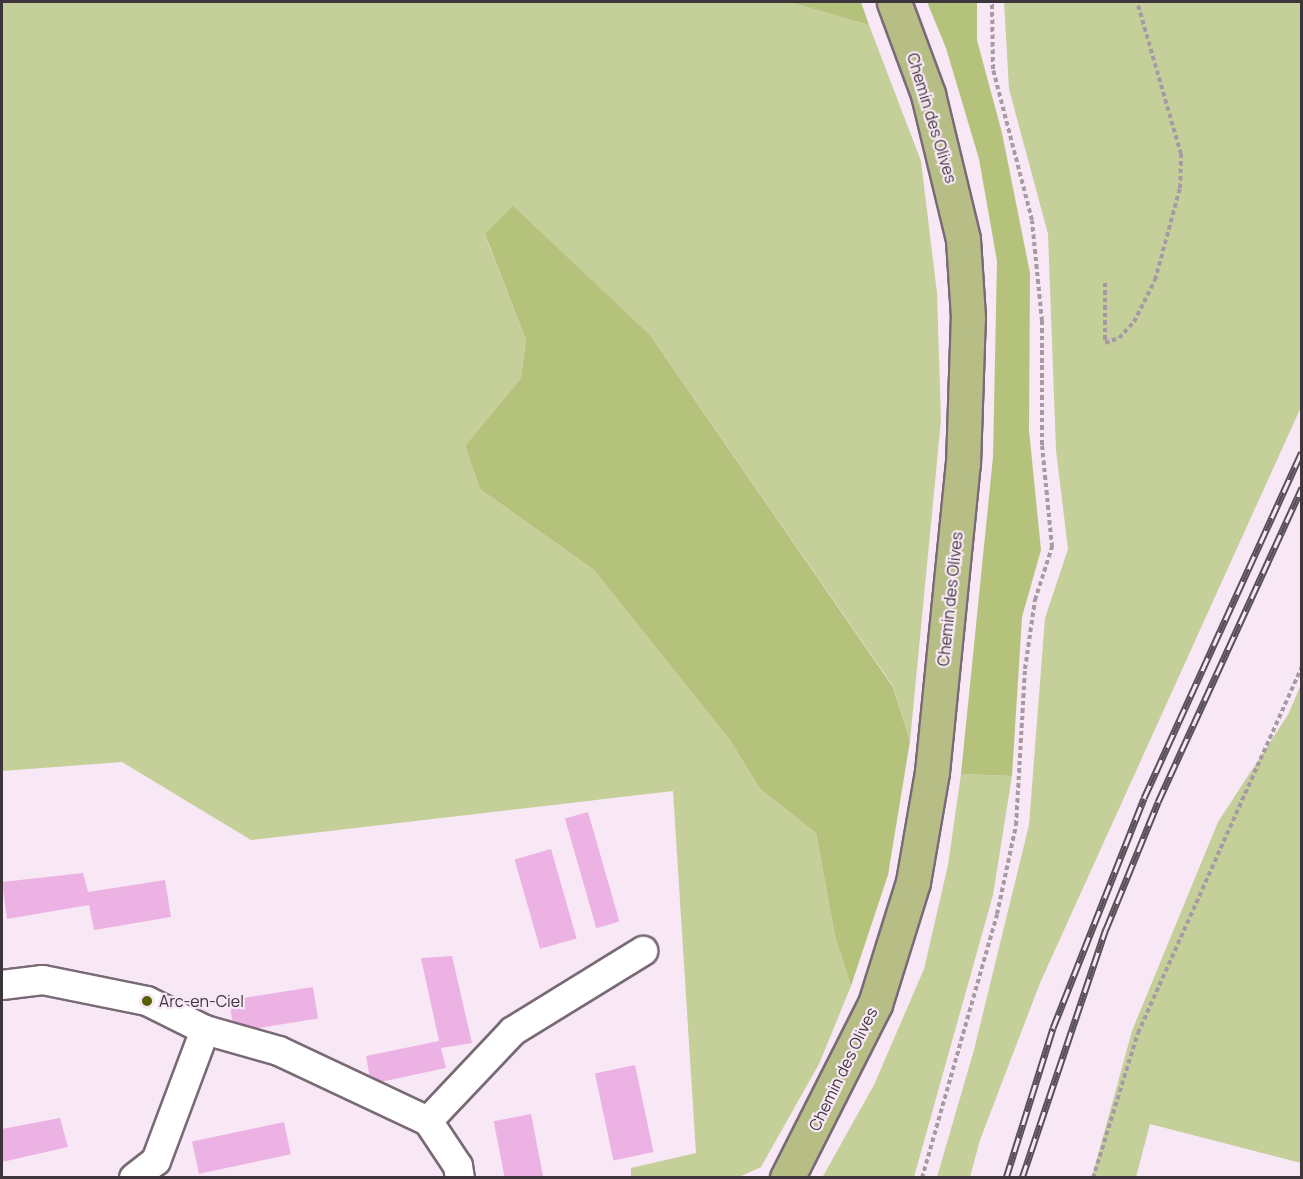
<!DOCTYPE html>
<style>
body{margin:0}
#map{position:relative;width:1303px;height:1179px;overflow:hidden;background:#f8e7f4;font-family:Manrope,sans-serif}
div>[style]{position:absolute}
.green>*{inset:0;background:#c4cf99}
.forest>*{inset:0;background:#b5c27b}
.building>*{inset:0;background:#edb2e4;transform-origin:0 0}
.path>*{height:4px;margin-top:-2px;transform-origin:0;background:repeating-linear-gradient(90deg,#a79aa4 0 4.5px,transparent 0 7.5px)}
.roads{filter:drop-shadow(2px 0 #796a76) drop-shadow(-2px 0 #796a76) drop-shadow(0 2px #796a76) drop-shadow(0 -2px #796a76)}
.minor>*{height:28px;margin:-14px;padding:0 14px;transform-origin:14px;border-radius:14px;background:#fff}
.major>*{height:33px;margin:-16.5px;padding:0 16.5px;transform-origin:16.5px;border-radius:16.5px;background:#b6be86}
.rail>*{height:7px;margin-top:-3.5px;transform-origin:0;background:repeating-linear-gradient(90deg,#f8e7f4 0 14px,#5a5158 0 28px);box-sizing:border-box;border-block:2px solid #5a5158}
.dots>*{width:16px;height:16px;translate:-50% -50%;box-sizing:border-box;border:3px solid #f8e7f4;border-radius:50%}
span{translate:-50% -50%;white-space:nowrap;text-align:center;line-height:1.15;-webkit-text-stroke:4.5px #f8e7f4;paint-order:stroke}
.street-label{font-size:16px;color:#3c353b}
.poi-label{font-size:16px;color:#3c353b}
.left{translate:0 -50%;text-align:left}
.frame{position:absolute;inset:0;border:3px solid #3c353b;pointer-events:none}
</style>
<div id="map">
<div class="green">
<div style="clip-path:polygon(2px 2px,789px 2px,869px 25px,921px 161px,937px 293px,941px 420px,910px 741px,893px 686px,650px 335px,513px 207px,485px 235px,526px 340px,521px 378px,465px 446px,480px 489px,594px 570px,730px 740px,760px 789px,816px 833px,835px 936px,851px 986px,819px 1064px,761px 1167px,739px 1177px,631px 1177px,631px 1168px,696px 1153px,673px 791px,251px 840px,122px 762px,2px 771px)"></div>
<div style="clip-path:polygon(1004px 2px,1301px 2px,1301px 407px,1040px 983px,980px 1140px,970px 1177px,937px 1177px,974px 1050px,1029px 825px,1045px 618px,1068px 549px,1056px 450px,1048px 234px,1009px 89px)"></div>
<div style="clip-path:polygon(1301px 684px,1301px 1163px,1150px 1124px,1136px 1177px,1092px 1177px,1132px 1031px,1218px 822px,1289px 713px)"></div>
<div style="clip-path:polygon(961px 774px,1012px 776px,993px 895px,914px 1177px,822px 1178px,874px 1085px,924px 969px,948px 865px)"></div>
</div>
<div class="forest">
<div style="clip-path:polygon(789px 2px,861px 2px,869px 25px)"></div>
<div style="clip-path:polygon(927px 2px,977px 2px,977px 40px,1002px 133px,1030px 273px,1029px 430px,1041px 550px,1022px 617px,1012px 776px,961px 774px,993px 457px,997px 261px,979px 159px,946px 48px)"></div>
<div style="clip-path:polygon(513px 206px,650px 335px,893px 687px,910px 741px,888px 875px,851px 986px,835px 936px,816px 833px,760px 789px,730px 740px,594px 570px,480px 489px,465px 446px,521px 378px,526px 340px,485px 234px)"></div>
</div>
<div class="building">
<div style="left:588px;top:812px;width:114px;height:24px;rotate:74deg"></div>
<div style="left:551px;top:849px;width:93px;height:38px;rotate:74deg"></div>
<div style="clip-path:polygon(83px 873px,88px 892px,165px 880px,171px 917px,94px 930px,89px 905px,7px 919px,2px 882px)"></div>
<div style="clip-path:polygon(452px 956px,472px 1043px,441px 1048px,446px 1068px,371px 1084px,366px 1056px,439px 1041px,421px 958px)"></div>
<div style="left:313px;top:987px;width:32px;height:85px;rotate:81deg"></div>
<div style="left:635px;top:1065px;width:89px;height:41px;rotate:78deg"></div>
<div style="left:531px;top:1114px;width:65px;height:38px;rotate:79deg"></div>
<div style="clip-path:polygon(60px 1118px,68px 1147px,2px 1162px,2px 1129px)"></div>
<div style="left:284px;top:1122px;width:33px;height:94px;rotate:78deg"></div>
</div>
<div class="path">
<div style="left:1105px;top:283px;width:60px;rotate:90deg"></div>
<div style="left:1105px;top:343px;width:15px;rotate:-20deg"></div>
<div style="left:1119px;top:338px;width:22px;rotate:-47deg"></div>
<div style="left:1134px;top:322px;width:47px;rotate:-63.4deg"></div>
<div style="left:1155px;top:280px;width:95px;rotate:-74.8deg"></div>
<div style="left:1180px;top:188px;width:34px;rotate:-88deg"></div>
<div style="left:1181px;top:154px;width:158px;rotate:-106.1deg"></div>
<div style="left:922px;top:1178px;width:274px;rotate:-74.1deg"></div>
<div style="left:997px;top:914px;width:91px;rotate:-77.9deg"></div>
<div style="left:1016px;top:825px;width:156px;rotate:-86.7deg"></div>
<div style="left:1025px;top:669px;width:70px;rotate:-81.8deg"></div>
<div style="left:1035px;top:600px;width:56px;rotate:-72.2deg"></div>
<div style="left:1052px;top:547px;width:102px;rotate:-95.6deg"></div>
<div style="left:1042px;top:445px;width:124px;rotate:-90deg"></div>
<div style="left:1042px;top:321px;width:101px;rotate:-95.7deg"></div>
<div style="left:1032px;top:220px;width:156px;rotate:-104.5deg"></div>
<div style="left:993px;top:69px;width:67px;rotate:-90.9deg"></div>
<div style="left:1093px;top:1178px;width:152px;rotate:-72.8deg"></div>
<div style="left:1138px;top:1033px;width:401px;rotate:-65.9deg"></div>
</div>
<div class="roads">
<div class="minor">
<div style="left:2px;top:985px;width:41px;rotate:-7deg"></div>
<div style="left:43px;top:980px;width:106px;rotate:11.4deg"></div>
<div style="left:147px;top:1001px;width:65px;rotate:26.6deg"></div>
<div style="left:205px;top:1030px;width:77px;rotate:15.8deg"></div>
<div style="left:279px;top:1051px;width:165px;rotate:25.2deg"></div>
<div style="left:428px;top:1121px;width:124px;rotate:-46.6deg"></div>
<div style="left:513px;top:1031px;width:153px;rotate:-31.6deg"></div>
<div style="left:428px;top:1121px;width:54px;rotate:56.3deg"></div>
<div style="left:458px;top:1166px;width:12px;rotate:81deg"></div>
<div style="left:134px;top:1178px;width:28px;rotate:-38deg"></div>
<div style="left:156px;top:1161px;width:140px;rotate:-69.5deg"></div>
</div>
<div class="major">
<div style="left:787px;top:1178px;width:195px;rotate:-63.2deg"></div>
<div style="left:875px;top:1004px;width:128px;rotate:-72.7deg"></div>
<div style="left:913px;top:882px;width:112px;rotate:-80.2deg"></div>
<div style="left:932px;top:772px;width:310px;rotate:-84.3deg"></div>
<div style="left:963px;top:464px;width:147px;rotate:-88.1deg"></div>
<div style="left:968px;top:317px;width:78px;rotate:-93.7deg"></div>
<div style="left:963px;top:239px;width:149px;rotate:-103.6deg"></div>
<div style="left:928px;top:94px;width:98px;rotate:-110.3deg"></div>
</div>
</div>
<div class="rail">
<div style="left:1006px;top:1178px;width:157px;rotate:-72.6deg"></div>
<div style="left:1053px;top:1028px;width:247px;rotate:-68.4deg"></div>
<div style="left:1144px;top:798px;width:380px;rotate:-65.5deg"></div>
<div style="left:1022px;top:1178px;width:263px;rotate:-71.4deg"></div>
<div style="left:1106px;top:929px;width:137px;rotate:-67.7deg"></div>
<div style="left:1158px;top:802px;width:346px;rotate:-65.4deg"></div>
</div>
<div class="dots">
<div style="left:147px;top:1001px;background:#566100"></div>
</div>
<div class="street-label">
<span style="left:932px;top:118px;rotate:73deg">Chemin des Olives</span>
<span style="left:950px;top:599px;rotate:-84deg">Chemin des Olives</span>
<span style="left:843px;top:1069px;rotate:-64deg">Chemin des Olives</span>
</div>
<div class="poi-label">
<span class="left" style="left:159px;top:1001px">Arc-en-Ciel</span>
</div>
<div class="frame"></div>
</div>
